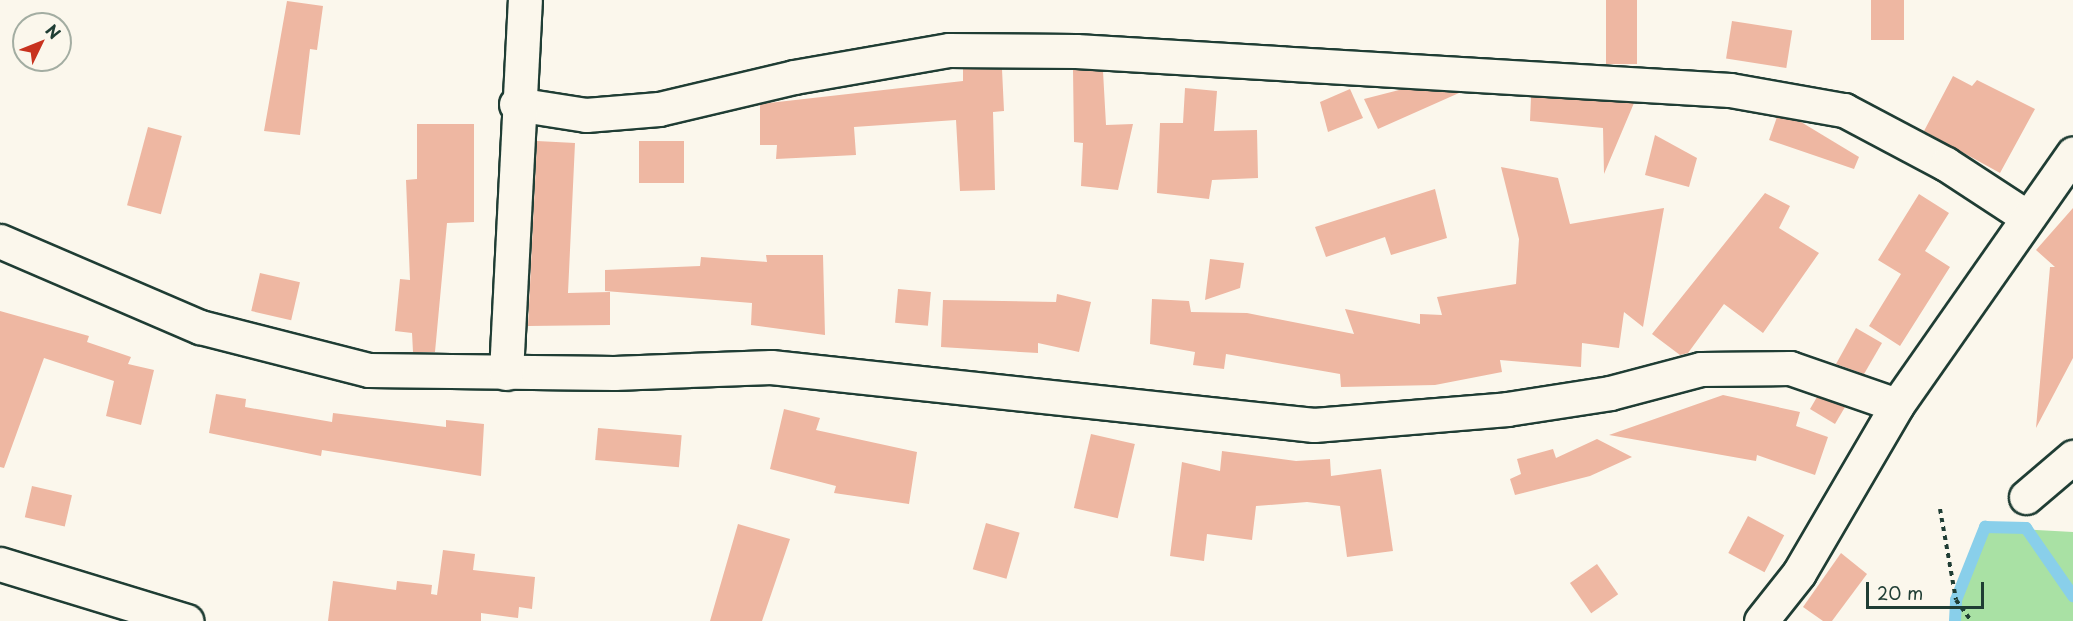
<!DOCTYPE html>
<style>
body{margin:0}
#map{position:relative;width:2073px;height:621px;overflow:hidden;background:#fbf7ec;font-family:"Playpen Sans",sans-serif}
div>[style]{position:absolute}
.green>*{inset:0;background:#a9e1a4}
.stream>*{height:12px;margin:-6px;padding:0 6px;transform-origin:6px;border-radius:6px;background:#89cfea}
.building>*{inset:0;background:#eeb7a2;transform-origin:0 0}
.path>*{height:4px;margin-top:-2px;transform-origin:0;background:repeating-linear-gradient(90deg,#1f3d34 0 4.5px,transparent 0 9px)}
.roads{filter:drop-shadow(2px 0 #1f3d34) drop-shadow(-2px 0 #1f3d34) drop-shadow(0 2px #1f3d34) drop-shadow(0 -2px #1f3d34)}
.street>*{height:33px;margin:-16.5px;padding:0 16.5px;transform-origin:16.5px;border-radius:16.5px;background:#fbf7ec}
span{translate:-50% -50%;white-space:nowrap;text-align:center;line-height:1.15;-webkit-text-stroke:6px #fbf7ec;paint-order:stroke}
.north{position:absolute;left:12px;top:12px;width:60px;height:60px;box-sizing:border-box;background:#fbf7ec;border:2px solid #a3ada2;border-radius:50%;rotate:47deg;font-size:16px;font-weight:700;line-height:24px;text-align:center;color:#1f3d34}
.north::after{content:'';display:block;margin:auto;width:21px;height:27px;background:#c8321e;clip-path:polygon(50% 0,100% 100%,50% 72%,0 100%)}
.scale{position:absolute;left:1866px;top:582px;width:118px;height:27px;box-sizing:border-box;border:3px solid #1f3d34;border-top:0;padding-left:8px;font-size:18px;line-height:21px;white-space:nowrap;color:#1f3d34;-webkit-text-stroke:4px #fbf7ec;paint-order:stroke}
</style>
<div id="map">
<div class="green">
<div style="clip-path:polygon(1985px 527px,2073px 532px,2073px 621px,1955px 621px,1956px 600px)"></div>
</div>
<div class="stream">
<div style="left:1955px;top:621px;width:21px;rotate:-87deg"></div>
<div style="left:1956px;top:600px;width:79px;rotate:-68.3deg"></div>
<div style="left:1985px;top:527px;width:41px;rotate:1.4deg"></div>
<div style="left:2026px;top:528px;width:83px;rotate:55.3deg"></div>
</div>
<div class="building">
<div style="left:1606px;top:0;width:31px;height:64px"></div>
<div style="left:1871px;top:0;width:33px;height:40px"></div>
<div style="clip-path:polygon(287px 1px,323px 6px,317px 50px,310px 49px,300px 135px,264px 131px)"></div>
<div style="left:1732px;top:21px;width:61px;height:38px;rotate:9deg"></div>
<div style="clip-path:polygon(963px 69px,1002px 69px,1004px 111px,993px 112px,995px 190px,960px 191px,956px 120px,854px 127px,856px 155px,776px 159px,777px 145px,760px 145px,760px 104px,963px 81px)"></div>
<div style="clip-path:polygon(1073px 70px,1103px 71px,1106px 125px,1133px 124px,1118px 190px,1081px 186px,1083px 143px,1074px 142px)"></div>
<div style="clip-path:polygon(1953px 76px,1972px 86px,1977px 80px,2035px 109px,2000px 173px,1924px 131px)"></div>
<div style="clip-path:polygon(1185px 88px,1217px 91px,1214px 131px,1257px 130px,1258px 178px,1212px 180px,1209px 199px,1157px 193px,1160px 123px,1183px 123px)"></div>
<div style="clip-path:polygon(1350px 89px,1363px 118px,1328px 132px,1320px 102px)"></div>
<div style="clip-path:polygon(1403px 89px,1459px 93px,1378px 129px,1364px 99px)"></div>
<div style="clip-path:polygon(1531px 97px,1634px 103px,1604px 174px,1603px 128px,1530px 121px)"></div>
<div style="clip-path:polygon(1777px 117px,1801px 122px,1859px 157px,1854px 169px,1769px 140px)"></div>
<div style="clip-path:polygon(417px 124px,474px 124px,474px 222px,447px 223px,435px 352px,413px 352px,412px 333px,395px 331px,400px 279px,410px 280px,406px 180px,417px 179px)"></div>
<div style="left:148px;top:127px;width:35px;height:81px;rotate:15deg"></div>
<div style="clip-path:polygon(1655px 135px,1697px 158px,1689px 187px,1645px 175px)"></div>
<div style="clip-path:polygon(537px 141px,575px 143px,568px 293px,610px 292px,610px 325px,528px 326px)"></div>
<div style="left:639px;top:141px;width:45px;height:42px"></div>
<div style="clip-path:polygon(1501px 167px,1558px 178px,1570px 224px,1664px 208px,1643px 327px,1624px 312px,1619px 348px,1582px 343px,1581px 367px,1500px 360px,1502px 372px,1435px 385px,1341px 387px,1340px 374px,1226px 354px,1224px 369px,1193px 365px,1195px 352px,1150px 344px,1152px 299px,1189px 301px,1191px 312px,1247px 313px,1354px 334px,1345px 309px,1420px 324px,1420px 314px,1442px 315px,1437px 297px,1516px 284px,1519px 239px)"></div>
<div style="clip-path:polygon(1435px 189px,1447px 238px,1391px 255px,1385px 237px,1326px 257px,1315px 227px)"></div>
<div style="clip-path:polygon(1765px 193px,1790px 206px,1779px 228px,1819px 253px,1763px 333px,1724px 304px,1688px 353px,1680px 355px,1652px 334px)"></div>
<div style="clip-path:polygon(1919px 194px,1949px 213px,1925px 251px,1950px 267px,1900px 346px,1869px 326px,1901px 274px,1878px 260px)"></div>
<div style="clip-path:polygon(2073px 208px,2073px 358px,2036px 428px,2050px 267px,2055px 267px,2036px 250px)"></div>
<div style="clip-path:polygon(766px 255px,823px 255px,825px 335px,751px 325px,752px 303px,605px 291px,605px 270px,700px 266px,701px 257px,767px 262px)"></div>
<div style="clip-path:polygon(1210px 259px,1244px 263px,1240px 288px,1205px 300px)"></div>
<div style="left:260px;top:273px;width:41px;height:39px;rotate:13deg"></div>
<div style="left:898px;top:289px;width:33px;height:34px;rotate:5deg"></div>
<div style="clip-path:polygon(1057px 294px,1091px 302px,1079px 352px,1038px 343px,1038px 353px,941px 347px,943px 300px,1056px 302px)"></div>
<div style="clip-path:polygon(0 311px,89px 336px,87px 342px,131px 357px,128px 364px,154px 370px,141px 425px,106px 416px,114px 381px,44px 358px,4px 468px,0 467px)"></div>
<div style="clip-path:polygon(1856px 328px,1882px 343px,1864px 374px,1836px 364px)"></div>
<div style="clip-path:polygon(216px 394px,246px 399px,245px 407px,332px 422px,333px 413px,446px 427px,446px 420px,484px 424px,481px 476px,322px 450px,321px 456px,209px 433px)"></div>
<div style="clip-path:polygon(1723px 395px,1800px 412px,1796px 426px,1828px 437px,1815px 475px,1757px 455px,1756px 461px,1609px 435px)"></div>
<div style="clip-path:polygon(1817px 397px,1845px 407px,1835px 424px,1810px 409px)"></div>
<div style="clip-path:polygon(784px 409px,820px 418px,816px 430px,917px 452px,909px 504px,834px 493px,836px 486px,770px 469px)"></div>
<div style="left:598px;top:428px;width:84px;height:32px;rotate:5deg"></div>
<div style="left:1091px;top:434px;width:45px;height:76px;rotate:13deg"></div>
<div style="clip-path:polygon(1597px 439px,1632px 457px,1590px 476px,1515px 495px,1510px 479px,1521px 474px,1517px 459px,1553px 449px,1556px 458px)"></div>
<div style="clip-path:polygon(1222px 451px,1296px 461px,1330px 459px,1331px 476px,1381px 469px,1393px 551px,1347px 557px,1340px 506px,1307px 502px,1256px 506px,1252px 540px,1207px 534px,1204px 561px,1170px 556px,1182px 462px,1220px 471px)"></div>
<div style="left:32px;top:486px;width:41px;height:32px;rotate:13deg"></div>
<div style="left:1748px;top:516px;width:41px;height:42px;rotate:28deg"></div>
<div style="left:986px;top:523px;width:35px;height:48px;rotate:16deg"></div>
<div style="clip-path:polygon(738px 524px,790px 539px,762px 621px,710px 621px)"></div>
<div style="clip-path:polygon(443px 550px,475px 554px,473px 570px,535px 577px,532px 609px,519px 607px,518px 618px,481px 613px,481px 621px,328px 621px,333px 581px,396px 590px,397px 581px,432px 585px,431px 594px,437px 595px)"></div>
<div style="clip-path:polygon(1841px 553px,1867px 574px,1832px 621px,1823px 621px,1803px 607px)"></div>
<div style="left:1597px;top:564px;width:37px;height:33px;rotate:55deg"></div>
</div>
<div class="path">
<div style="left:1940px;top:509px;width:92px;rotate:80deg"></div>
<div style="left:1956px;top:600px;width:26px;rotate:54deg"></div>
</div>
<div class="roads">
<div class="street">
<div style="left:516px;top:104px;width:71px;rotate:8.9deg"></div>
<div style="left:586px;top:115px;width:73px;rotate:-4.7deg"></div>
<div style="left:659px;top:109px;width:139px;rotate:-13.3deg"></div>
<div style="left:794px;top:77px;width:157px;rotate:-9.9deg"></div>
<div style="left:949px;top:50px;width:127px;rotate:0.5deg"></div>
<div style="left:1076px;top:51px;width:655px;rotate:3.41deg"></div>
<div style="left:1730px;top:90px;width:116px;rotate:10deg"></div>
<div style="left:1844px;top:110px;width:115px;rotate:27.9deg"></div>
<div style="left:1946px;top:164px;width:97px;rotate:33.2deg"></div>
<div style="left:0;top:241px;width:218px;rotate:23.3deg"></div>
<div style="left:200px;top:327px;width:174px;rotate:14.3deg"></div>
<div style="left:369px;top:370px;width:245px;rotate:0.7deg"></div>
<div style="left:614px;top:373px;width:157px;rotate:-2.2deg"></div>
<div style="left:771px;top:367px;width:546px;rotate:6.1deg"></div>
<div style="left:1314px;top:425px;width:194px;rotate:-4.7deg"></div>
<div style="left:1507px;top:409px;width:104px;rotate:-8.8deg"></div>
<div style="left:1610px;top:393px;width:94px;rotate:-14.8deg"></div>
<div style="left:1701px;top:369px;width:89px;rotate:-0.6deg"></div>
<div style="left:1790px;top:368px;width:113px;rotate:19.1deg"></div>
<div style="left:1897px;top:405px;width:307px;rotate:-55deg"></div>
<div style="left:506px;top:373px;width:373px;rotate:-87.1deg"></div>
<div style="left:2026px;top:497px;width:62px;rotate:-40.4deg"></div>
<div style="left:0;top:564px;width:195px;rotate:17deg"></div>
<div style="left:1761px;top:621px;width:61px;rotate:-51.6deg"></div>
<div style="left:1799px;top:573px;width:194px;rotate:-59.7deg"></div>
</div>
</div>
<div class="north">N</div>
<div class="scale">20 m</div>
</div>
